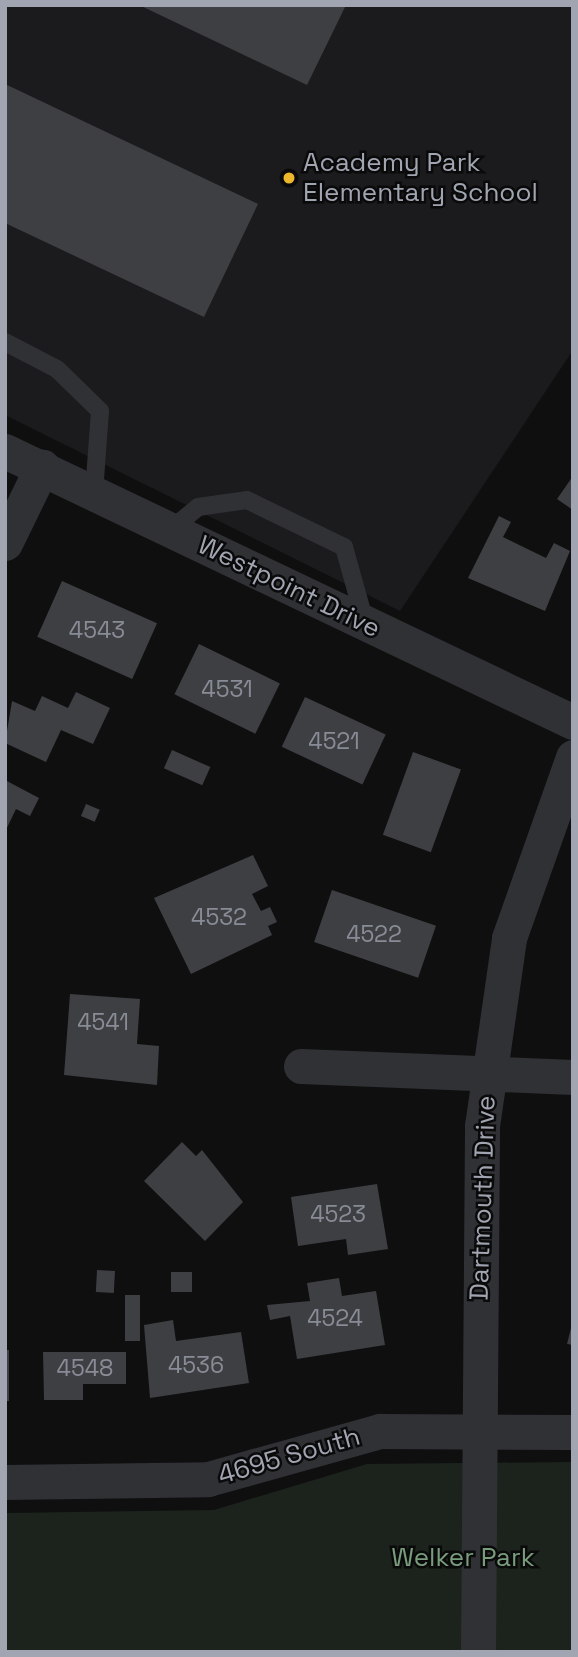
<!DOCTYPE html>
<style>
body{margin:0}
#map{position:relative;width:578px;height:1657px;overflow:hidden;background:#0f0f10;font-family:"Space Grotesk",sans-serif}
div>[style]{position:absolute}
.built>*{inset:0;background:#1b1b1d}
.green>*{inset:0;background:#1c231d}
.building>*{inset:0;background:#3e3f43;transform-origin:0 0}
.service>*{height:18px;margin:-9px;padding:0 9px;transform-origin:9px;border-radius:9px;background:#303135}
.minor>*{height:35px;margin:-17.5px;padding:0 17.5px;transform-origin:17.5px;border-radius:17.5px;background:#303135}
.dots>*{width:19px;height:19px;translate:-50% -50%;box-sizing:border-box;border:4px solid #0a0a0b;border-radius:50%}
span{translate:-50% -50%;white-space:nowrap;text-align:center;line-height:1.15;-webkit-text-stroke:5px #0a0a0b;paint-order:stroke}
.number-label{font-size:23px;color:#888c96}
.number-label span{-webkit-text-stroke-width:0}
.poi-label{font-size:26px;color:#a1a5b1}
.left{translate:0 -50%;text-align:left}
.street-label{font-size:26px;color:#a1a5b1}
.park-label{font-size:26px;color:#789c7c}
.frame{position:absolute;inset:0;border:7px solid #a1a5b1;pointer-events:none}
</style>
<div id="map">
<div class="built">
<div style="clip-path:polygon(5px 5px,573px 5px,573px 350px,400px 611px,5px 415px)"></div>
</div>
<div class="green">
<div style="clip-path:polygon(573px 1462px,573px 1652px,5px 1652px,5px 1513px,214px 1510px,367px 1464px)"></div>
</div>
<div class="building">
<div style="clip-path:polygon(139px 5px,346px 5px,307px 85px)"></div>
<div style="clip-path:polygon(5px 84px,258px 204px,204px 317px,5px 223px)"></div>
<div style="clip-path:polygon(573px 476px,573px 510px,557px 499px)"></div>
<div style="clip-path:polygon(499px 516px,511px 522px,503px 537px,546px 558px,554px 543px,570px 551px,545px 611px,468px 578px)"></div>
<div style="left:62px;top:581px;width:104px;height:61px;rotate:24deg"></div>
<div style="left:199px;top:644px;width:90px;height:56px;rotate:26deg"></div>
<div style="clip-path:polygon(76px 692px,110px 708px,93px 744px,61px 730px,46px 762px,5px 743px,12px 701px,35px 711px,42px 696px,68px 708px)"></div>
<div style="left:305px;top:697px;width:89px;height:55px;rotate:25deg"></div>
<div style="left:172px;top:750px;width:42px;height:20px;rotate:24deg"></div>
<div style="left:413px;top:752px;width:51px;height:88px;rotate:20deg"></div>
<div style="clip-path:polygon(5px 780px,39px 798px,30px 816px,16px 809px,5px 832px)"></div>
<div style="left:86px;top:804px;width:15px;height:13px;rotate:23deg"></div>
<div style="clip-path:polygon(253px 855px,268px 886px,252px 894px,261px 911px,270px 907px,277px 922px,268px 926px,272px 935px,191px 974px,154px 898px)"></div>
<div style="left:332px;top:890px;width:110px;height:55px;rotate:19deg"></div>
<div style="clip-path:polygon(70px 994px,140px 999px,137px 1044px,159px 1046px,157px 1085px,64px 1075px)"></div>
<div style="clip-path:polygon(182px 1142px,196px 1156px,202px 1150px,243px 1202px,205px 1241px,144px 1181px)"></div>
<div style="clip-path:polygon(377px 1184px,388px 1249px,348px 1255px,346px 1239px,298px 1246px,291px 1197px)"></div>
<div style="left:97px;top:1270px;width:18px;height:22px;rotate:3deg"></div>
<div style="left:171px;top:1272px;width:21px;height:20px"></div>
<div style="clip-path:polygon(339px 1278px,342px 1296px,376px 1291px,385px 1345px,297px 1359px,290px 1316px,270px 1320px,267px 1305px,310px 1301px,307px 1283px)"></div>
<div style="left:125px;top:1295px;width:15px;height:46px"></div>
<div style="clip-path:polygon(173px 1320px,176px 1341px,241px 1332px,249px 1383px,150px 1398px,144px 1325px)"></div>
<div style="clip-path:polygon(572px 1324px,573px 1324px,573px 1345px,567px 1344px)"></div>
<div style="left:5px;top:1350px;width:4px;height:51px"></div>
<div style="clip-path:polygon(43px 1352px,126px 1352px,126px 1384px,83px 1384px,83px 1400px,44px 1400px)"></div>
</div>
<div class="service">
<div style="left:5px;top:342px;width:59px;rotate:27.4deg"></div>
<div style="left:57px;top:369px;width:60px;rotate:44.3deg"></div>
<div style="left:100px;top:411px;width:82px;rotate:94.2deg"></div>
<div style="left:170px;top:530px;width:36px;rotate:-39deg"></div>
<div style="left:198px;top:507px;width:49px;rotate:-8.1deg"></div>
<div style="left:247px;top:500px;width:108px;rotate:25.9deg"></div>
<div style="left:344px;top:547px;width:78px;rotate:74.4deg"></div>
</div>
<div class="minor">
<div style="left:5px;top:451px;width:629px;rotate:25.51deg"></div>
<div style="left:5px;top:543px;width:85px;rotate:-64deg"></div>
<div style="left:301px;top:1066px;width:272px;rotate:2.3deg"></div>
<div style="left:5px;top:1482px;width:203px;rotate:-0.8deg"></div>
<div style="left:208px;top:1479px;width:179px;rotate:-15.6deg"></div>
<div style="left:380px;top:1431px;width:193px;rotate:0.3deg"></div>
<div style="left:478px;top:1652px;width:526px;rotate:-89.56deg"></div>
<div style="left:482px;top:1126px;width:190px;rotate:-81.8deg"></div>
<div style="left:509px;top:938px;width:192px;rotate:-70.5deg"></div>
</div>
<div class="dots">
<div style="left:289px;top:178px;background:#ecb72c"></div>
</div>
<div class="number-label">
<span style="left:97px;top:630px">4543</span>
<span style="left:227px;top:689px">4531</span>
<span style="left:334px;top:741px">4521</span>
<span style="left:219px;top:917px">4532</span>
<span style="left:374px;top:934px">4522</span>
<span style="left:103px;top:1022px">4541</span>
<span style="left:338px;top:1214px">4523</span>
<span style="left:335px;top:1318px">4524</span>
<span style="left:196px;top:1365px">4536</span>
<span style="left:85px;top:1368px">4548</span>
</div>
<div class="poi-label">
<span class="left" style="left:303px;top:178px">Academy Park<br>Elementary School</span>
</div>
<div class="street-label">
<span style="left:289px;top:587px;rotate:26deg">Westpoint Drive</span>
<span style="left:483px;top:1198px;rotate:-88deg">Dartmouth Drive</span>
<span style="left:289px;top:1456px;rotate:-16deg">4695 South</span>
</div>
<div class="park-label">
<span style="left:463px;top:1558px">Welker Park</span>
</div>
<div class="frame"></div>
</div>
